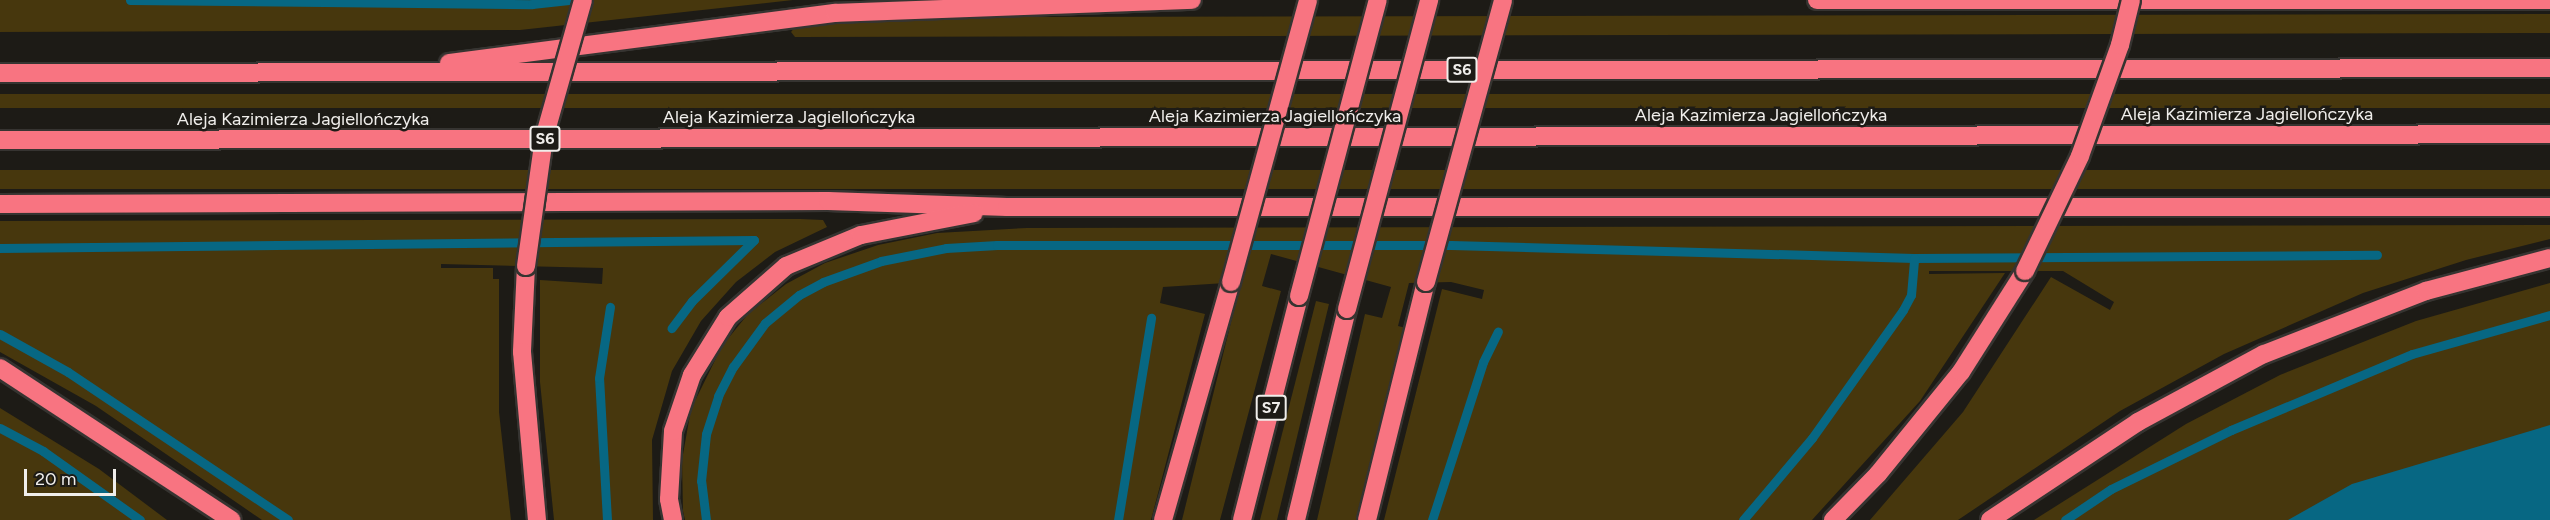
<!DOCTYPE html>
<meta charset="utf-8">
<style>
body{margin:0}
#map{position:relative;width:2550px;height:520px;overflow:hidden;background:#1d1b16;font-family:Figtree,sans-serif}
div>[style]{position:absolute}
.green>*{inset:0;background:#47370d;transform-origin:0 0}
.water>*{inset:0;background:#076783}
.stream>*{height:9px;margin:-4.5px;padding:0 4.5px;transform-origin:4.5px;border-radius:4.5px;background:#076783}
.roads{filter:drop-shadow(2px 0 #363431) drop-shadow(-2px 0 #363431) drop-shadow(0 2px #363431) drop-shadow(0 -2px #363431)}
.motorway>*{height:18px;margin:-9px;padding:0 9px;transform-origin:9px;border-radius:9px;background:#f87481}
.bridges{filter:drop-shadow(2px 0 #363431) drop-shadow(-2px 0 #363431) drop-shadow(0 2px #363431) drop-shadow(0 -2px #363431)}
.motorway-bridge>*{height:18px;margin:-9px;padding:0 9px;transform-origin:9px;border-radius:9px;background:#f87481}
span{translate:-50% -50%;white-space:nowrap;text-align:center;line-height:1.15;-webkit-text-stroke:5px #1d1b16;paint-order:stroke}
.shield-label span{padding:2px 4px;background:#1d1b16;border:2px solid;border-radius:4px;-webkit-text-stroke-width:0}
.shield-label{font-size:16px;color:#f0eeeb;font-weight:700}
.street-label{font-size:18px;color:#f0eeeb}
.scale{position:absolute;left:24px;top:469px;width:92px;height:27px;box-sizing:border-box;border:3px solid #f0eeeb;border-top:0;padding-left:8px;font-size:18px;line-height:21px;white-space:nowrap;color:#f0eeeb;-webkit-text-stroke:4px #1d1b16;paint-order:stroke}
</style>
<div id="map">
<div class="green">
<div style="clip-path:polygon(0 0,793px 0,520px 30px,0 32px)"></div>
<div style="clip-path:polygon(2550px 14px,2550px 33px,795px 37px,791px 32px,795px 27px,835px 23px,994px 17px)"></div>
<div style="left:2550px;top:94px;width:14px;height:2550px;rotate:90deg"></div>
<div style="left:2550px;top:170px;width:19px;height:2550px;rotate:90deg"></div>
<div style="clip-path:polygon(800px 219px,823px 220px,827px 227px,775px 252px,736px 282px,701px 321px,672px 371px,652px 440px,653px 520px,554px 520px,540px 382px,540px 280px,602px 284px,603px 268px,441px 264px,441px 268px,493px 268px,493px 279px,499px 279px,499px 412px,511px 520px,262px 520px,96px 406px,0 352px,0 221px)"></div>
<div style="clip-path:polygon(2550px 225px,2550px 239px,2466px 260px,2363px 293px,2224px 354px,2120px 411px,1958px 520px,1870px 520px,1963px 412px,2051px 277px,2110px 310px,2114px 302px,2063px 271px,1929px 271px,1929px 274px,2005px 273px,1920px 401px,1812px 520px,1384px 520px,1442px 289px,1482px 299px,1484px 290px,1451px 282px,1409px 283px,1398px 326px,1406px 328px,1359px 520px,1317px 520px,1365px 314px,1382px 318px,1391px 287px,1271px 254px,1262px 286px,1281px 291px,1220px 520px,1182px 520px,1241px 282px,1163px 287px,1160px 303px,1205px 314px,1151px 520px,685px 520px,683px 511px,682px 460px,691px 409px,722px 346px,748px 314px,786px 284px,825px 263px,878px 245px,937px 233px,1027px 228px)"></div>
<div style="clip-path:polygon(2550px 283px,2550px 520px,2034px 520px,2186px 424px,2280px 375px,2416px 321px)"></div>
<div style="clip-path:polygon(1316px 301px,1329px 304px,1277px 520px,1260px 520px)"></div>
<div style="clip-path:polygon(0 408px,99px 469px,167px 520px,0 520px)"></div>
</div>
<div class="water">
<div style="clip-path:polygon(2550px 425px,2550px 520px,2288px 520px,2352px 484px)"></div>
</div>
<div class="stream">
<div style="left:130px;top:0;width:402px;rotate:0.6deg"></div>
<div style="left:532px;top:4px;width:37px;rotate:-6deg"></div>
<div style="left:0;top:248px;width:754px;rotate:-0.61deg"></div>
<div style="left:754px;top:240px;width:87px;rotate:135.5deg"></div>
<div style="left:692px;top:301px;width:34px;rotate:127deg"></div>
<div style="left:0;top:334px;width:78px;rotate:29.2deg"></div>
<div style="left:68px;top:372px;width:265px;rotate:33.9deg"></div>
<div style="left:0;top:428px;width:49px;rotate:28.1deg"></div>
<div style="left:43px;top:451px;width:119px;rotate:35.4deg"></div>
<div style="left:607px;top:520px;width:142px;rotate:-93.2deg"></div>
<div style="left:599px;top:378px;width:72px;rotate:-81.2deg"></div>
<div style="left:706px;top:520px;width:39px;rotate:-97deg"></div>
<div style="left:701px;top:481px;width:47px;rotate:-83.9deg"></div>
<div style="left:706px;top:434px;width:40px;rotate:-72deg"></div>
<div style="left:718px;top:396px;width:33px;rotate:-63deg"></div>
<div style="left:733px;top:367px;width:54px;rotate:-54deg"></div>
<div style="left:765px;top:323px;width:44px;rotate:-39.5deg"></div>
<div style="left:799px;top:295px;width:27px;rotate:-28deg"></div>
<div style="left:823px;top:282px;width:62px;rotate:-19.9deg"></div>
<div style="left:881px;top:261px;width:66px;rotate:-11.3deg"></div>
<div style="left:946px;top:248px;width:51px;rotate:-3.4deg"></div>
<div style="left:997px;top:245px;width:454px"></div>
<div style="left:1451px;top:245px;width:463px;rotate:1.6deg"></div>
<div style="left:1914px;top:258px;width:463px;rotate:-0.4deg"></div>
<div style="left:1118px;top:520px;width:205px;rotate:-80.7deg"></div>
<div style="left:1432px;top:520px;width:166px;rotate:-72.1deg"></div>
<div style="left:1483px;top:362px;width:34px;rotate:-64deg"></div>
<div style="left:1743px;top:520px;width:107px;rotate:-49.9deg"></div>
<div style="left:1812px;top:438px;width:157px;rotate:-54.6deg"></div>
<div style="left:1903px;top:310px;width:17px;rotate:-62deg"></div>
<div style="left:1911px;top:295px;width:37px;rotate:-85deg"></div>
<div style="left:2065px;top:520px;width:55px;rotate:-34deg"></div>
<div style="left:2111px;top:489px;width:134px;rotate:-26.2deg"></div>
<div style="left:2231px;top:430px;width:196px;rotate:-22.8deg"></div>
<div style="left:2412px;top:354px;width:143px;rotate:-15.8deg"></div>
</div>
<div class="roads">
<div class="motorway">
<div style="left:1817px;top:0;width:733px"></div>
<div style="left:449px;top:63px;width:389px;rotate:-7.4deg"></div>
<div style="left:835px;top:13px;width:357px;rotate:-2.1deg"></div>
<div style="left:0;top:73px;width:2550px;rotate:-0.11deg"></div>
<div style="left:0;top:140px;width:2550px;rotate:-0.13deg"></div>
<div style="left:0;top:204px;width:828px;rotate:-0.21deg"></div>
<div style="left:828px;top:201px;width:179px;rotate:1.9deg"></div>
<div style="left:1007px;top:207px;width:1543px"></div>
<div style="left:526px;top:266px;width:86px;rotate:92.7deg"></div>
<div style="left:522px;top:352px;width:169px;rotate:84.9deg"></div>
<div style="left:0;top:368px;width:277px;rotate:33.3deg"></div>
<div style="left:673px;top:520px;width:21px;rotate:-101deg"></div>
<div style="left:669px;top:499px;width:68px;rotate:-86.6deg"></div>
<div style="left:673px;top:431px;width:59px;rotate:-71.3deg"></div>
<div style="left:692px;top:375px;width:68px;rotate:-58.2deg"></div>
<div style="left:728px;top:317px;width:77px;rotate:-41.3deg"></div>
<div style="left:786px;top:266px;width:81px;rotate:-22.5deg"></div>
<div style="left:861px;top:235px;width:115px;rotate:-11deg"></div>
<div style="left:1163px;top:520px;width:248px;rotate:-74.1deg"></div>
<div style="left:1242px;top:520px;width:231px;rotate:-75.7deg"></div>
<div style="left:1296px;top:520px;width:217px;rotate:-76.4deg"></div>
<div style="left:1367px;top:520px;width:245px;rotate:-76.1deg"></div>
<div style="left:1833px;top:520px;width:64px;rotate:-45.6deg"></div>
<div style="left:1878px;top:474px;width:132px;rotate:-50.9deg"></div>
<div style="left:1961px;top:372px;width:120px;rotate:-57.6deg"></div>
<div style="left:1990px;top:520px;width:178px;rotate:-33.5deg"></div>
<div style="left:2138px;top:422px;width:143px;rotate:-28.4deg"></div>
<div style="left:2264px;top:354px;width:174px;rotate:-21.3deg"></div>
<div style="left:2426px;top:291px;width:128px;rotate:-14.9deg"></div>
</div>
</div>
<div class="bridges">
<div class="motorway-bridge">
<div style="left:526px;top:266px;width:129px;rotate:-82deg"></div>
<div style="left:544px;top:138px;width:143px;rotate:-74.2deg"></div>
<div style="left:2025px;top:271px;width:127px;rotate:-64.4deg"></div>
<div style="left:2080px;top:156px;width:118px;rotate:-70.2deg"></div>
<div style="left:2120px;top:45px;width:46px;rotate:-76.3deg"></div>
<div style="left:1231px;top:282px;width:292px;rotate:-74.7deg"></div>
<div style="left:1426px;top:282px;width:292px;rotate:-74.7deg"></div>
<div style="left:1299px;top:296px;width:306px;rotate:-75.1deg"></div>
<div style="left:1347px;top:309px;width:320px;rotate:-75.1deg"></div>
</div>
</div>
<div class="shield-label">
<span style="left:1462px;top:70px">S6</span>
<span style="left:545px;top:139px">S6</span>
<span style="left:1271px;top:408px">S7</span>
</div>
<div class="street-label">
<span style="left:2247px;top:114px">Aleja Kazimierza Jagiellończyka</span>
<span style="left:1761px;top:115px">Aleja Kazimierza Jagiellończyka</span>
<span style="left:1275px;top:116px">Aleja Kazimierza Jagiellończyka</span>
<span style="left:789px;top:117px">Aleja Kazimierza Jagiellończyka</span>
<span style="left:303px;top:119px">Aleja Kazimierza Jagiellończyka</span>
</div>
<div class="scale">20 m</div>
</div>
